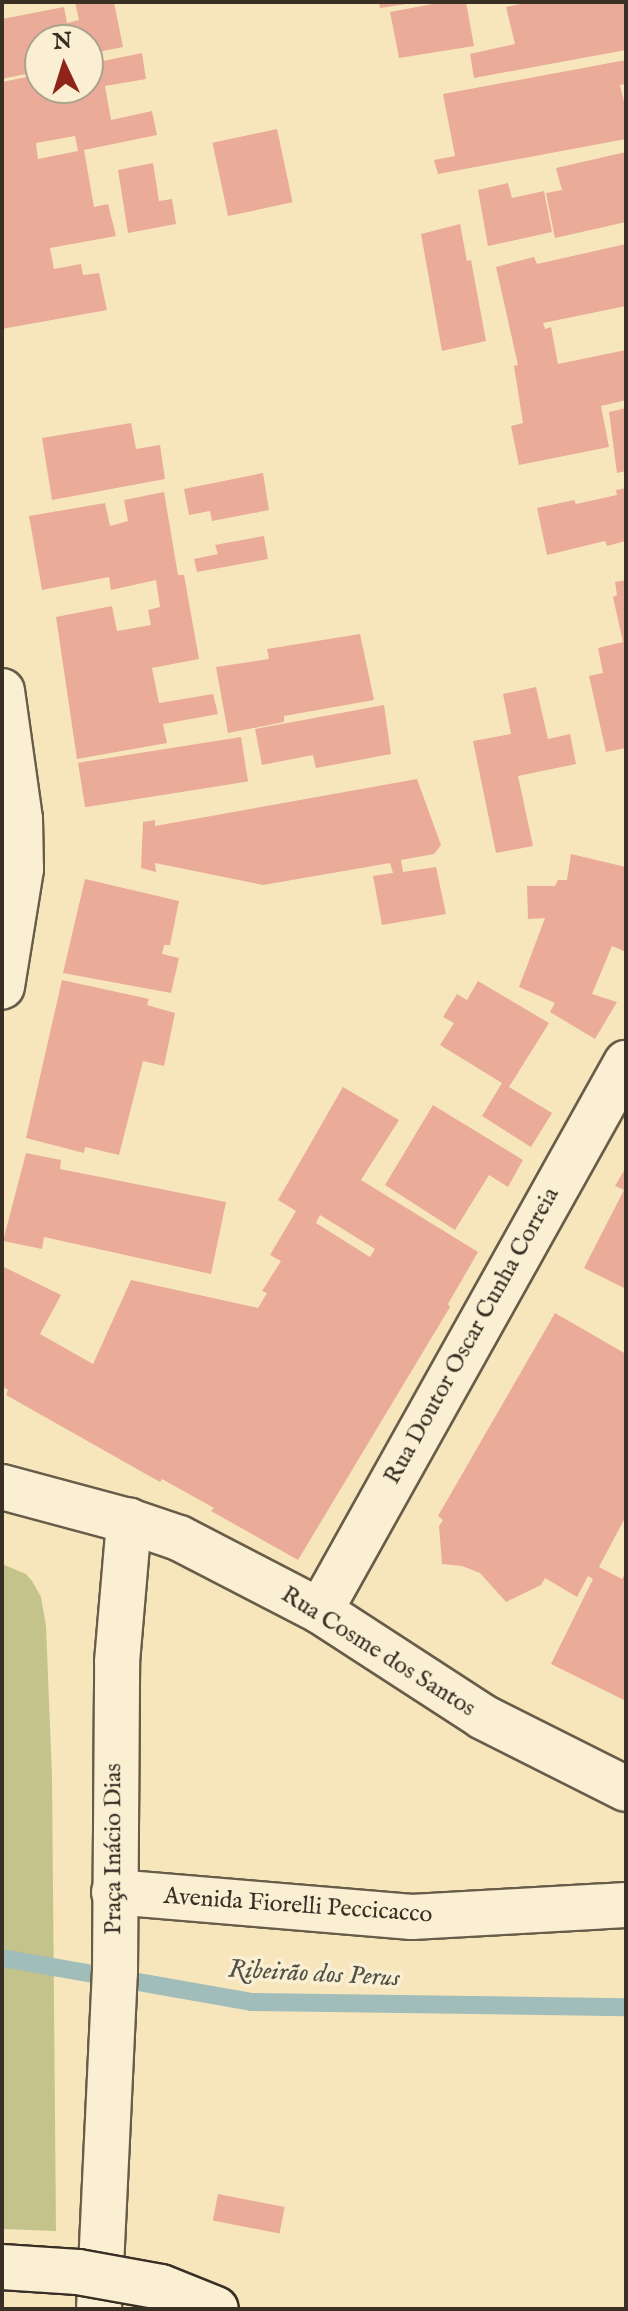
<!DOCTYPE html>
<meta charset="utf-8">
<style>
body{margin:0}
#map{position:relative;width:628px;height:2311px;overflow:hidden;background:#f7e6bb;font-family:"IM FELL English",serif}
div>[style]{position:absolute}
.green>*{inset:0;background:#c4c38b}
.stream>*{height:18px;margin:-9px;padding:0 9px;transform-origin:9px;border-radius:9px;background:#a0bdb9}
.building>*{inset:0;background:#eaac99;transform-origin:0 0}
.roads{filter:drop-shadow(2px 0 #685d4a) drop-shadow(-2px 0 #685d4a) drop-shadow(0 2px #685d4a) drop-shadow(0 -2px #685d4a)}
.minor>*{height:44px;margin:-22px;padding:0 22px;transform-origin:22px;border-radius:22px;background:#faefd3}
.bridges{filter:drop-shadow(2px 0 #392f25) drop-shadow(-2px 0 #392f25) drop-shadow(0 2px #392f25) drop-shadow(0 -2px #392f25)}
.secondary-bridge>*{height:44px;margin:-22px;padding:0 22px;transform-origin:22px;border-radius:22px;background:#faefd3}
span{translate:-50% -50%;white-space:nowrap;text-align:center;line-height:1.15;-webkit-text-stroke:7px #faefd3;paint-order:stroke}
.street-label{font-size:24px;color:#392f25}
.water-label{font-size:26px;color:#53524a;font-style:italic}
.frame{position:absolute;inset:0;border:4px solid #392f25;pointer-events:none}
.north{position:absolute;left:24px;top:24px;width:80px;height:80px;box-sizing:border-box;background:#faefd3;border:2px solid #ada28d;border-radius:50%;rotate:356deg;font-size:22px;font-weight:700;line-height:32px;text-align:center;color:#392f25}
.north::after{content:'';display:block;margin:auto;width:28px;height:36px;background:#8f2418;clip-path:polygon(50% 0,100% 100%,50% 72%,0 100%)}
</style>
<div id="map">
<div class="green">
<div style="clip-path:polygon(2px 1564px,26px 1574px,32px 1581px,41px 1597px,46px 1626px,52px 1776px,56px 2231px,2px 2229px)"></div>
</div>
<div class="stream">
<div style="left:2px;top:1958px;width:253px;rotate:10deg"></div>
<div style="left:251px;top:2002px;width:375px;rotate:0.8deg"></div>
</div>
<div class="building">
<div style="clip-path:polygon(75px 2px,114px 2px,123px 47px,88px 54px,88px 40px,40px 40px,40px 71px,2px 79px,2px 19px,64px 7px,67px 23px,79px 20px)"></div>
<div style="clip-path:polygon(379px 2px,405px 2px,406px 4px,380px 8px)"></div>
<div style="clip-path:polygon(443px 2px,466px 2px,474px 46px,399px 58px,390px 12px)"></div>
<div style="clip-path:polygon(530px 2px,626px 2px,626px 50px,474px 78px,470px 54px,515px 44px,506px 7px)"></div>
<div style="clip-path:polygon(evenodd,142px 53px,146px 79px,105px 86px,111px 120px,152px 111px,157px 135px,84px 150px,94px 207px,108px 204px,116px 236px,50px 248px,54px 269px,81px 264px,83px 275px,99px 273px,107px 310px,2px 329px,2px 82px,36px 75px,39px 89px,88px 88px,88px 64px,142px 53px,75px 136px,78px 151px,38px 159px,36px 143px,75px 136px)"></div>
<div style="clip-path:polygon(626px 60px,626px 84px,620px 85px,626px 110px,626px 139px,438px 174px,434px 160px,455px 156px,443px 94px)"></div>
<div style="left:277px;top:129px;width:75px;height:66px;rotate:78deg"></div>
<div style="clip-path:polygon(626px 152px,626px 222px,555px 238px,546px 193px,562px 190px,556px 168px)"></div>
<div style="clip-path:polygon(153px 163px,159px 201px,172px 199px,176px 224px,128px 233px,118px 170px)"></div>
<div style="clip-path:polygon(508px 183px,512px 198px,544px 191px,552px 232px,488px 246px,478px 190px)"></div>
<div style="clip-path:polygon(460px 224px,467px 261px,471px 260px,486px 341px,442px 351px,421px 234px)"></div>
<div style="clip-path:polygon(626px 244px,626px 306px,543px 323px,545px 329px,551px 327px,558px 364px,626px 350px,626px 400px,601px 406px,609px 447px,519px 465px,511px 426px,523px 423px,514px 366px,518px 365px,496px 267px,534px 257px,537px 264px)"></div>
<div style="clip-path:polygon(626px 408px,626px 471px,617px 473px,609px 412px)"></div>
<div style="clip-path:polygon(131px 423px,136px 449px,160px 445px,165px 479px,52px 500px,42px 438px)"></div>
<div style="clip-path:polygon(263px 473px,269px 510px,212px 521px,210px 511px,189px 515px,184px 489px)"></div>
<div style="clip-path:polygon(626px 488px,626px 541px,607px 546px,605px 541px,547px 555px,537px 508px,574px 500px,576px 504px,617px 495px,616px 490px)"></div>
<div style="clip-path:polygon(164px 492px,178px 575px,184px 575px,199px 659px,152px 668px,159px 703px,213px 694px,218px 714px,163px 724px,167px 743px,77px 759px,56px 617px,112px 606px,117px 631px,151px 625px,148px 610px,160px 607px,156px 580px,111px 590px,109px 577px,42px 590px,29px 516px,105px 503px,110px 526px,128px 521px,124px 500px)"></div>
<div style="clip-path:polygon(264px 536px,268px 559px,197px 572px,194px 559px,218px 554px,215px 545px)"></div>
<div style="clip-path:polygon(626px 580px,626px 748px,606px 752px,589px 676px,603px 673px,598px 648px,623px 642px,613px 597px,617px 595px,615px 582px)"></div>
<div style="clip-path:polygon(360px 634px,374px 700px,284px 716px,284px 722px,228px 733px,216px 667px,269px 659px,267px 649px)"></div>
<div style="clip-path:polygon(536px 687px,548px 739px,570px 734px,576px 764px,518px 776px,533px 846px,496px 853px,473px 741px,511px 734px,503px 694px)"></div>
<div style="clip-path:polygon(384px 705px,391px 754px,316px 768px,313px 755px,262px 765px,255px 729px)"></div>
<div style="left:241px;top:737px;width:45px;height:165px;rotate:81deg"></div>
<div style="clip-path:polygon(417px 779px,441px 845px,434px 854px,401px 860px,403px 872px,436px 867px,446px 914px,382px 925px,373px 876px,393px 873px,390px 863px,263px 885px,155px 863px,156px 872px,141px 868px,143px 822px,155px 820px,155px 826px)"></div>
<div style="clip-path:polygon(571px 854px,626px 867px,626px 952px,612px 946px,592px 994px,617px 1002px,595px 1039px,550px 1012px,555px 1003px,519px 987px,545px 918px,528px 919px,527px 886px,555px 886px,558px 880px,567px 880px)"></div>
<div style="clip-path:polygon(85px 879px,179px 901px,170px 945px,164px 945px,162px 954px,179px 958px,171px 993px,63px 973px)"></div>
<div style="clip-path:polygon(62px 980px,149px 999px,147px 1005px,175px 1013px,164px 1066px,143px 1061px,119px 1155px,85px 1147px,84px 1153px,26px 1138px)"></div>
<div style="clip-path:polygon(478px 981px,549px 1023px,509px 1087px,552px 1113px,531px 1147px,482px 1116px,502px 1083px,440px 1045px,454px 1023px,443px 1017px,457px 994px,467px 1000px)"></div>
<div style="clip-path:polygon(evenodd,343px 1087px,399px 1120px,361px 1180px,478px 1252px,448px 1304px,450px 1307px,298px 1560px,211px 1511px,214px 1508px,162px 1479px,160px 1482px,6px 1395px,8px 1390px,2px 1386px,2px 1266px,61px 1295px,40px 1334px,93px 1364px,131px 1280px,258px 1308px,267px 1293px,262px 1291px,281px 1261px,270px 1255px,296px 1211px,278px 1200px,343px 1087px,320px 1215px,375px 1249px,370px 1257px,316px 1223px,320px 1215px)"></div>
<div style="clip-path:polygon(433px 1105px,523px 1160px,508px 1187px,489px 1175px,455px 1230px,385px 1185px)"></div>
<div style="clip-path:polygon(26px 1153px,61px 1160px,60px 1169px,226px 1202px,211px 1274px,44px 1237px,42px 1249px,3px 1241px)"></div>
<div style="clip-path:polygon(626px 1167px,626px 1289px,584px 1268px,624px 1190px,615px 1186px)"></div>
<div style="clip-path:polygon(555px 1313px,626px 1354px,626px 1516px,599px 1567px,622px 1579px,626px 1572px,626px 1701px,551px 1664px,593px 1579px,588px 1576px,577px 1597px,545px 1578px,541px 1585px,506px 1602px,480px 1573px,462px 1566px,442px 1564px,439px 1526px,443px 1520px,438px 1516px)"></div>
<div style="left:218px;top:2194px;width:68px;height:27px;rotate:11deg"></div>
</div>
<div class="roads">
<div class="minor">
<div style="left:2px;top:691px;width:129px;rotate:82deg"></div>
<div style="left:20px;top:819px;width:50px;rotate:88.9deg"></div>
<div style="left:21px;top:869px;width:119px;rotate:99.2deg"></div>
<div style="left:2px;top:1487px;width:131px;rotate:15deg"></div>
<div style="left:129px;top:1521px;width:53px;rotate:18.8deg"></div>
<div style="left:179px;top:1538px;width:159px;rotate:27.4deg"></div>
<div style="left:320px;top:1611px;width:194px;rotate:33deg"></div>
<div style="left:483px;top:1717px;width:160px;rotate:26.7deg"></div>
<div style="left:320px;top:1611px;width:628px;rotate:-60.82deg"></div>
<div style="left:114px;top:1892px;width:299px;rotate:4.8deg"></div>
<div style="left:412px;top:1917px;width:214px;rotate:-3.2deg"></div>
<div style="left:99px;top:2309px;width:337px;rotate:-87.3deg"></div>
<div style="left:115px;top:1972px;width:310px;rotate:-89.6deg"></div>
<div style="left:117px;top:1662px;width:142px;rotate:-85.1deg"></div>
</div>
</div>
<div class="bridges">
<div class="secondary-bridge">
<div style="left:2px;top:2267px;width:76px;rotate:3.8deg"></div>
<div style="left:78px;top:2272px;width:84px;rotate:10.2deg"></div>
<div style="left:161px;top:2287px;width:59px;rotate:21.8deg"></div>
</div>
</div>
<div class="street-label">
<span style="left:472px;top:1336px;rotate:-61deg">Rua Doutor Oscar Cunha Correia</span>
<span style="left:378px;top:1652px;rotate:32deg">Rua Cosme dos Santos</span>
<span style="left:114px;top:1849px;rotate:-90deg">Praça Inácio Dias</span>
<span style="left:298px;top:1906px;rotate:4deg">Avenida Fiorelli Peccicacco</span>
</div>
<div class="water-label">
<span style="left:314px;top:1974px;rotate:3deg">Ribeirão dos Perus</span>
</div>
<div class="frame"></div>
<div class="north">N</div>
</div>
